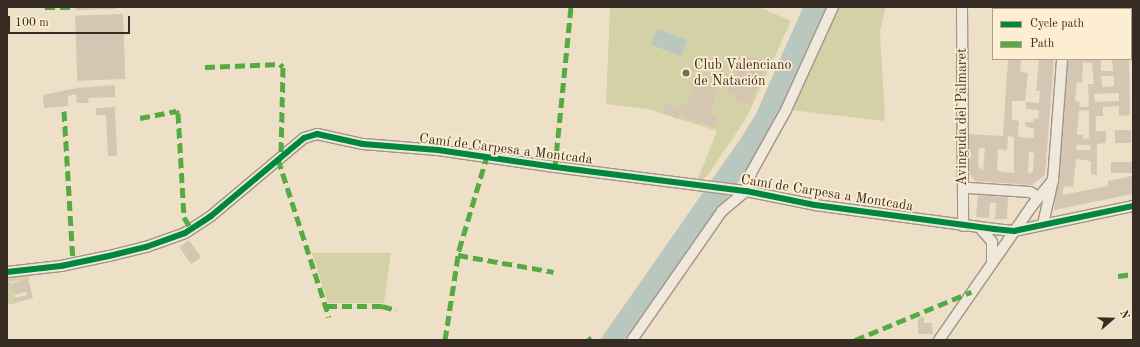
<!DOCTYPE html>
<meta charset="utf-8">
<style>
body{margin:0}
#map{position:relative;width:1140px;height:347px;overflow:hidden;background:#ede0c7;font-family:"Old Standard TT",serif}
div>[style]{position:absolute}
.green>*{inset:0;background:#d5d1a7}
.water>*{inset:0;background:#bac7be;transform-origin:0 0}
.building>*{inset:0;background:#d5c5b3;transform-origin:0 0}
.roads{filter:drop-shadow(1px 0 #9e9687) drop-shadow(-1px 0 #9e9687) drop-shadow(0 1px #9e9687) drop-shadow(0 -1px #9e9687)}
.minor>*{height:10px;margin:-5px;padding:0 5px;transform-origin:5px;border-radius:5px;background:#efe8db}
.quiet>*{height:5px;margin-top:-2.5px;transform-origin:0;background:repeating-linear-gradient(90deg,#55ab43 0 10px,transparent 0 15px)}
.cycleway>*{height:6px;margin:-3px;padding:0 3px;transform-origin:3px;border-radius:3px;background:#00873e}
.dots>*{width:11px;height:11px;translate:-50% -50%;box-sizing:border-box;border:2px solid #fdedd1;border-radius:50%}
span{translate:-50% -50%;white-space:nowrap;text-align:center;line-height:1.15;-webkit-text-stroke:3.5px #fdedd1;paint-order:stroke}
.poi-label{font-size:14px;color:#372c23}
.left{translate:0 -50%;text-align:left}
.street-label{font-size:14px;color:#372c23}
.frame{position:absolute;inset:0;border:8px solid #372c23;pointer-events:none}
.legend{position:absolute;left:992px;top:8px;width:140px;height:52px;box-sizing:border-box;background:#fdedd1;border:1px solid #aea08b;margin:0;padding:5px 7px;list-style:none;font-size:12px;color:#372c23}
.legend li{display:flex;align-items:center;gap:8px;height:20px}
.legend b{width:20px;border:1px solid #aea08b}
.north{position:absolute;left:1092px;top:299px;width:40px;height:40px;-webkit-text-stroke:3px #fdedd1;paint-order:stroke;rotate:70deg;font-size:11px;font-weight:700;line-height:16px;text-align:center;color:#372c23}
.north::after{content:'';display:block;margin:auto;width:14px;height:18px;background:#372c23;clip-path:polygon(50% 0,100% 100%,50% 72%,0 100%)}
.scale{position:absolute;left:8px;top:16px;width:122px;height:18px;box-sizing:border-box;border:2px solid #372c23;border-top:0;padding-left:5px;font-size:12px;line-height:14px;white-space:nowrap;color:#372c23;-webkit-text-stroke:3px #fdedd1;paint-order:stroke}
</style>
<div id="map">
<div class="green">
<div style="clip-path:polygon(610px 7px,759px 7px,791px 21px,747px 117px,708px 175px,701px 180px,697px 181px,717px 131px,648px 109px,606px 104px)"></div>
<div style="clip-path:polygon(838px 7px,886px 7px,880px 31px,885px 118px,883px 121px,791px 110px)"></div>
<div style="clip-path:polygon(312px 253px,391px 253px,384px 303px,328px 303px)"></div>
<div style="clip-path:polygon(29px 275px,29px 280px,10px 282px,17px 303px,7px 305px,7px 276px)"></div>
</div>
<div class="water">
<div style="clip-path:polygon(803px 7px,827px 7px,775px 121px,762px 144px,738px 183px,624px 340px,600px 340px,741px 138px,756px 114px)"></div>
<div style="left:657px;top:29px;width:32px;height:17px;rotate:20deg"></div>
</div>
<div class="building">
<div style="clip-path:polygon(76px 7px,116px 7px,116px 9px,76px 10px)"></div>
<div style="left:1008px;top:7px;width:27px;height:2px"></div>
<div style="clip-path:polygon(1062px 7px,1061px 9px,1037px 8px,1037px 7px)"></div>
<div style="left:1070px;top:7px;width:58px;height:2px"></div>
<div style="left:123px;top:14px;width:65px;height:48px;rotate:88deg"></div>
<div style="clip-path:polygon(741px 53px,766px 62px,750px 105px,739px 102px,735px 99px,737px 95px,727px 92px)"></div>
<div style="clip-path:polygon(evenodd,1008px 59px,1021px 60px,1020px 72px,1028px 73px,1025px 101px,1012px 101px,1012px 120px,1019px 121px,1018px 137px,1034px 138px,1034px 129px,1025px 126px,1025px 122px,1033px 122px,1033px 118px,1038px 119px,1039px 110px,1026px 109px,1026px 102px,1039px 103px,1040px 91px,1036px 91px,1039px 59px,1054px 59px,1045px 175px,1032px 185px,975px 181px,965px 169px,965px 134px,1003px 136px,1008px 59px,1008px 136px,1014px 137px,1014px 173px,997px 171px,998px 149px,1007px 150px,1008px 136px,1008px 59px,979px 148px,985px 148px,983px 171px,978px 166px,979px 148px,1008px 59px,1029px 152px,1034px 153px,1033px 171px,1028px 174px,1029px 152px)"></div>
<div style="clip-path:polygon(evenodd,1066px 59px,1101px 59px,1101px 71px,1113px 71px,1112px 59px,1129px 59px,1130px 115px,1119px 116px,1119px 106px,1103px 107px,1103px 116px,1096px 116px,1096px 131px,1106px 131px,1106px 143px,1097px 144px,1097px 175px,1091px 174px,1091px 161px,1076px 159px,1073px 187px,1064px 186px,1062px 195px,1108px 186px,1108px 181px,1132px 176px,1132px 194px,1054px 210px,1066px 59px,1083px 62px,1092px 63px,1094px 84px,1088px 84px,1089px 107px,1079px 107px,1080px 102px,1075px 101px,1077px 82px,1082px 83px,1083px 62px,1066px 59px,1101px 76px,1114px 76px,1114px 86px,1102px 87px,1101px 76px,1066px 59px,1119px 93px,1119px 101px,1095px 102px,1094px 94px,1119px 93px,1066px 59px,1079px 110px,1089px 111px,1089px 138px,1083px 139px,1083px 135px,1077px 135px,1079px 110px,1066px 59px,1077px 145px,1090px 145px,1091px 150px,1076px 150px,1077px 145px)"></div>
<div style="clip-path:polygon(696px 79px,719px 87px,709px 115px,717px 117px,714px 127px,679px 115px,678px 119px,662px 113px,665px 103px,681px 109px,683px 104px,687px 105px)"></div>
<div style="clip-path:polygon(115px 85px,115px 97px,88px 98px,89px 103px,77px 103px,76px 94px,68px 96px,68px 106px,44px 108px,43px 95px,77px 88px)"></div>
<div style="clip-path:polygon(115px 107px,117px 156px,108px 156px,106px 115px,96px 115px,96px 108px)"></div>
<div style="left:1115px;top:130px;width:16px;height:13px"></div>
<div style="left:1111px;top:162px;width:21px;height:11px"></div>
<div style="clip-path:polygon(978px 195px,1008px 197px,1007px 219px,995px 219px,996px 203px,990px 203px,989px 218px,976px 217px)"></div>
<div style="left:189px;top:240px;width:21px;height:12px;rotate:55deg"></div>
<div style="clip-path:polygon(28px 279px,33px 298px,15px 303px,14px 298px,27px 295px,26px 292px,14px 295px,11px 284px)"></div>
<div style="clip-path:polygon(924px 316px,924px 323px,932px 323px,933px 334px,918px 334px,918px 319px)"></div>
</div>
<div class="roads">
<div class="minor">
<div style="left:962px;top:7px;width:219px;rotate:89.7deg"></div>
<div style="left:1067px;top:9px;width:2px;rotate:-90deg"></div>
<div style="left:969px;top:188px;width:61px;rotate:3.8deg"></div>
<div style="left:1030px;top:192px;width:9px;rotate:32deg"></div>
<div style="left:1043px;top:224px;width:45px;rotate:-77.2deg"></div>
<div style="left:1053px;top:180px;width:121px;rotate:-85.7deg"></div>
<div style="left:980px;top:228px;width:18px;rotate:49deg"></div>
<div style="left:992px;top:242px;width:20px;rotate:90deg"></div>
<div style="left:7px;top:272px;width:54px;rotate:-6.3deg"></div>
<div style="left:61px;top:266px;width:49px;rotate:-11.8deg"></div>
<div style="left:109px;top:256px;width:38px;rotate:-14deg"></div>
<div style="left:146px;top:247px;width:41px;rotate:-19.7deg"></div>
<div style="left:185px;top:233px;width:31px;rotate:-33deg"></div>
<div style="left:211px;top:216px;width:121px;rotate:-40deg"></div>
<div style="left:304px;top:138px;width:14px;rotate:-17deg"></div>
<div style="left:317px;top:134px;width:47px;rotate:12.3deg"></div>
<div style="left:363px;top:144px;width:75px;rotate:4.6deg"></div>
<div style="left:438px;top:150px;width:118px;rotate:8.3deg"></div>
<div style="left:555px;top:167px;width:193px;rotate:7.2deg"></div>
<div style="left:746px;top:191px;width:70px;rotate:11.5deg"></div>
<div style="left:815px;top:205px;width:181px;rotate:7.6deg"></div>
<div style="left:994px;top:229px;width:20px;rotate:6deg"></div>
<div style="left:1014px;top:231px;width:122px;rotate:-11.9deg"></div>
<div style="left:632px;top:340px;width:157px;rotate:-55.1deg"></div>
<div style="left:722px;top:211px;width:31px;rotate:-40deg"></div>
<div style="left:746px;top:191px;width:19px;rotate:-74deg"></div>
<div style="left:751px;top:173px;width:72px;rotate:-60.9deg"></div>
<div style="left:786px;top:110px;width:113px;rotate:-65.5deg"></div>
<div style="left:939px;top:340px;width:162px;rotate:-55.3deg"></div>
<div style="left:1031px;top:207px;width:35px;rotate:-51deg"></div>
</div>
</div>
<div class="quiet">
<div style="left:45px;top:7px;width:26px"></div>
<div style="left:205px;top:67px;width:75px;rotate:-2.3deg"></div>
<div style="left:280px;top:64px;width:4px;rotate:45deg"></div>
<div style="left:283px;top:67px;width:89px;rotate:91.3deg"></div>
<div style="left:64px;top:111px;width:152px;rotate:86.6deg"></div>
<div style="left:140px;top:118px;width:37px;rotate:-11deg"></div>
<div style="left:176px;top:111px;width:3px;rotate:45deg"></div>
<div style="left:178px;top:113px;width:104px;rotate:86.7deg"></div>
<div style="left:184px;top:217px;width:14px;rotate:60deg"></div>
<div style="left:278px;top:159px;width:166px;rotate:72.1deg"></div>
<div style="left:555px;top:167px;width:161px;rotate:-84.3deg"></div>
<div style="left:458px;top:255px;width:97px;rotate:10deg"></div>
<div style="left:1118px;top:276px;width:15px;rotate:-8deg"></div>
<div style="left:327px;top:306px;width:55px"></div>
<div style="left:382px;top:306px;width:15px;rotate:16deg"></div>
<div style="left:588px;top:337px;width:4px;rotate:56deg"></div>
<div style="left:445px;top:340px;width:91px;rotate:-81.2deg"></div>
<div style="left:459px;top:250px;width:98px;rotate:-73.4deg"></div>
<div style="left:855px;top:340px;width:126px;rotate:-22.5deg"></div>
</div>
<div class="cycleway">
<div style="left:7px;top:272px;width:54px;rotate:-6.3deg"></div>
<div style="left:61px;top:266px;width:49px;rotate:-11.8deg"></div>
<div style="left:109px;top:256px;width:38px;rotate:-14deg"></div>
<div style="left:146px;top:247px;width:41px;rotate:-19.7deg"></div>
<div style="left:185px;top:233px;width:31px;rotate:-33deg"></div>
<div style="left:211px;top:216px;width:121px;rotate:-40deg"></div>
<div style="left:304px;top:138px;width:14px;rotate:-17deg"></div>
<div style="left:317px;top:134px;width:47px;rotate:12.3deg"></div>
<div style="left:363px;top:144px;width:75px;rotate:4.6deg"></div>
<div style="left:438px;top:150px;width:118px;rotate:8.3deg"></div>
<div style="left:555px;top:167px;width:193px;rotate:7.2deg"></div>
<div style="left:746px;top:191px;width:70px;rotate:11.5deg"></div>
<div style="left:815px;top:205px;width:181px;rotate:7.6deg"></div>
<div style="left:994px;top:229px;width:20px;rotate:6deg"></div>
<div style="left:1014px;top:231px;width:122px;rotate:-11.9deg"></div>
</div>
<div class="dots">
<div style="left:686px;top:73px;background:#776b5c"></div>
</div>
<div class="poi-label">
<span class="left" style="left:694px;top:73px">Club Valenciano<br>de Natación</span>
</div>
<div class="street-label">
<span style="left:962px;top:117px;rotate:-90deg">Avinguda del Palmaret</span>
<span style="left:506px;top:149px;rotate:7deg">Camí de Carpesa a Montcada</span>
<span style="left:827px;top:193px;rotate:9deg">Camí de Carpesa a Montcada</span>
</div>
<div class="frame"></div>
<ul class="legend">
<li><b style="height:5px;background:#00873e"></b>Cycle path</li>
<li><b style="height:5px;background:#55ab43"></b>Path</li>
</ul>
<div class="north">N</div>
<div class="scale">100 m</div>
</div>
